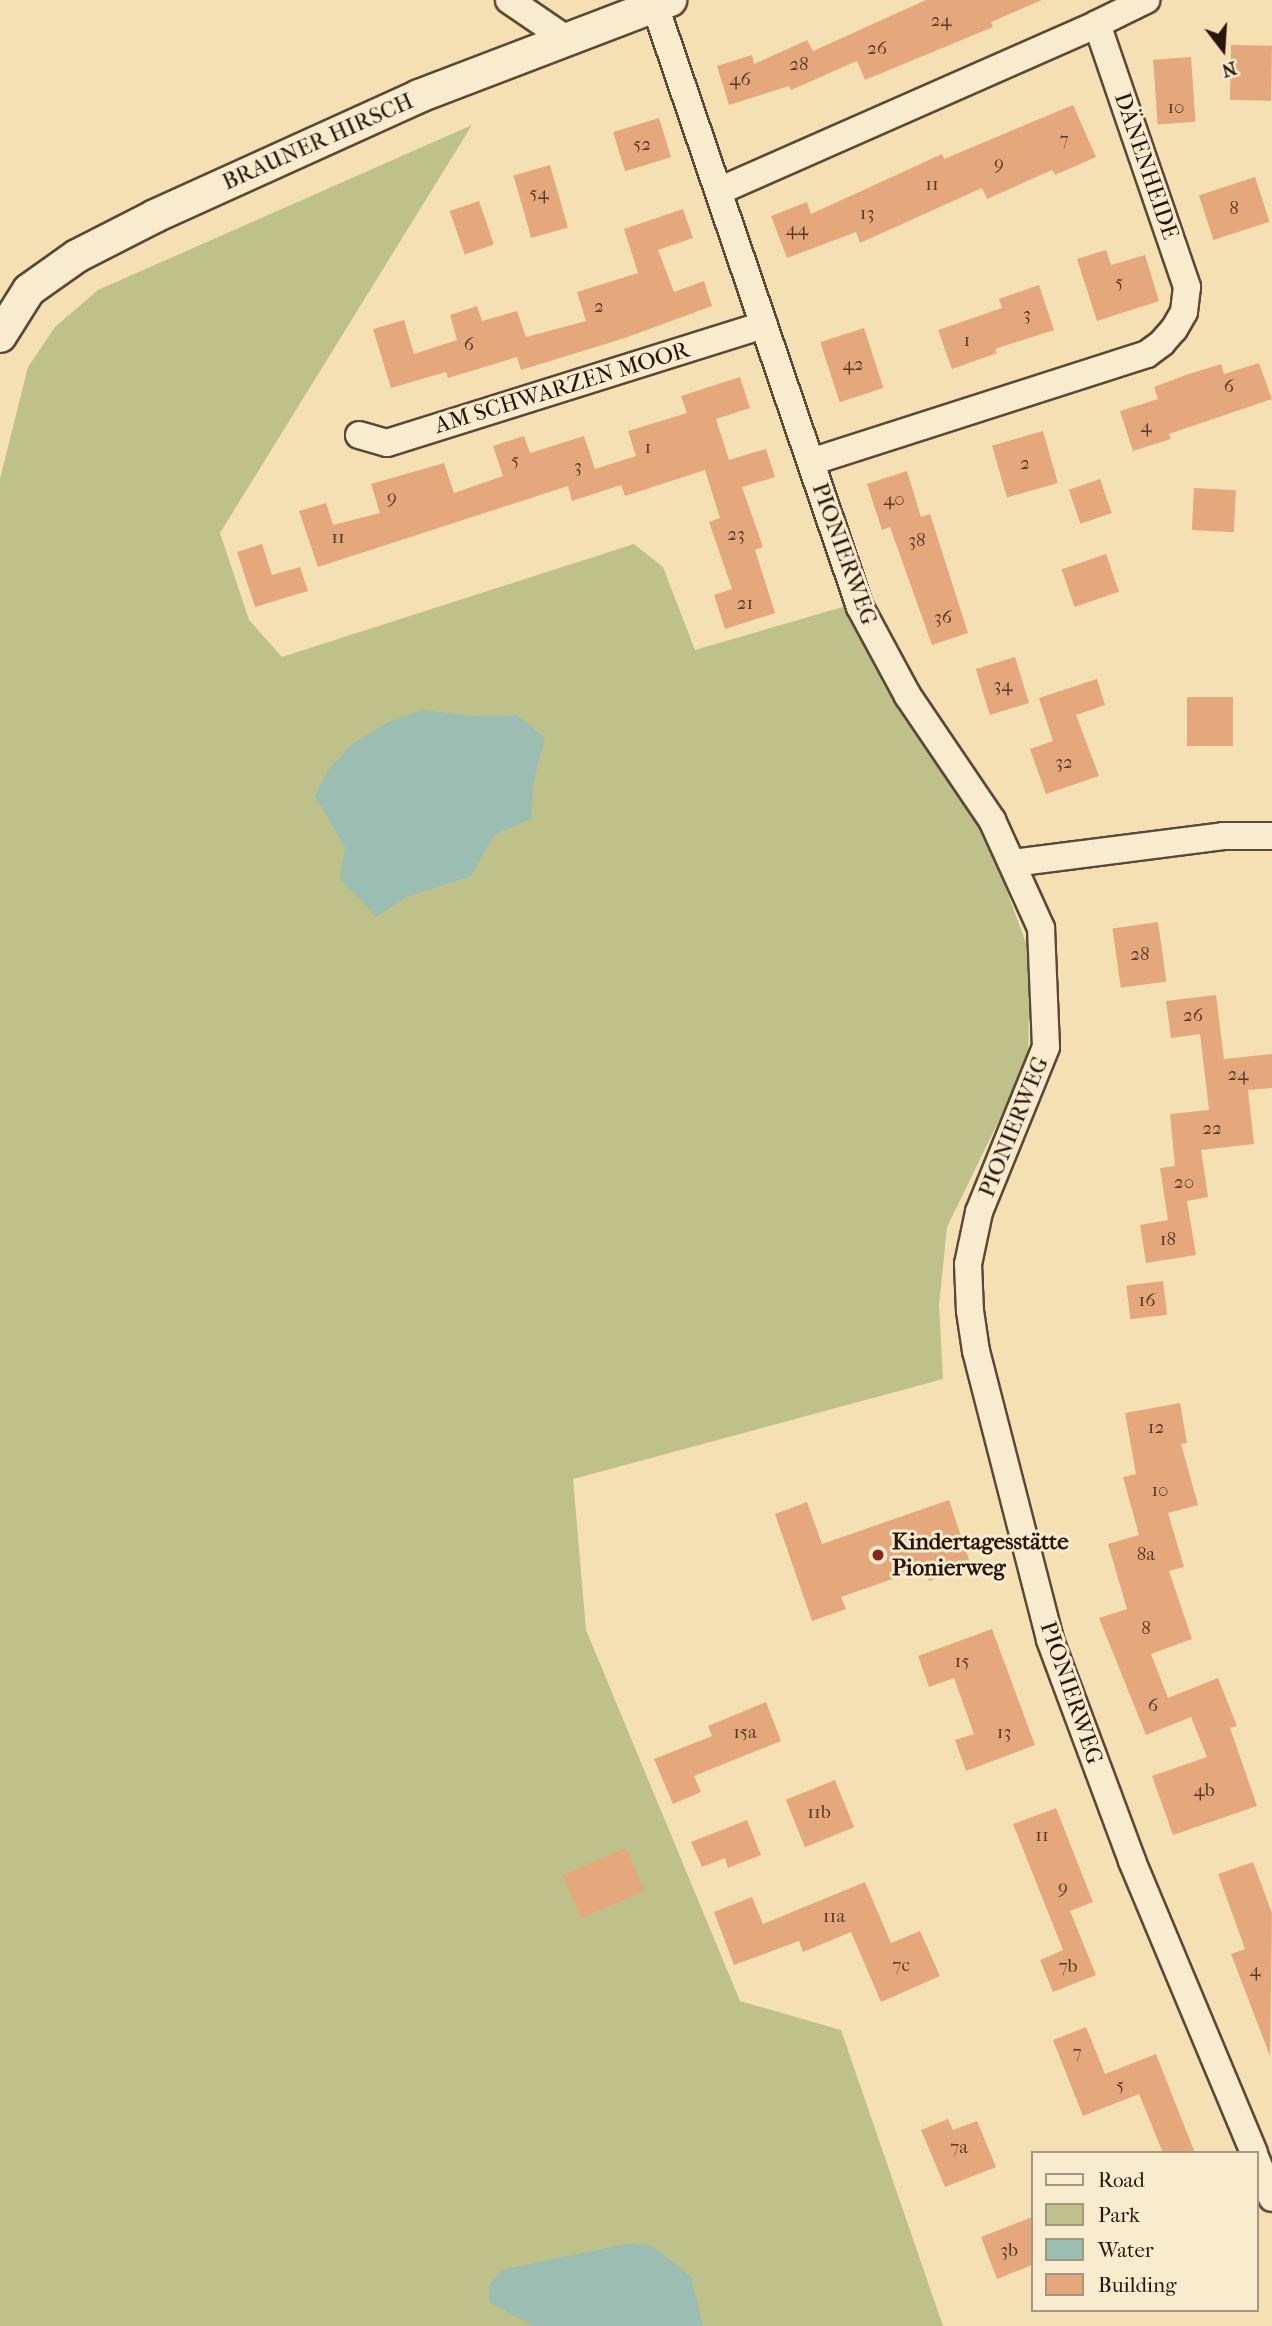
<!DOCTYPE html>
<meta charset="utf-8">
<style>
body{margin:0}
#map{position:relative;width:1272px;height:2326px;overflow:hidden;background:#f5e0b4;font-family:"IM FELL French Canon",serif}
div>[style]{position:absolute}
.green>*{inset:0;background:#bfc18b}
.water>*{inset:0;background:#9cbdb1}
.building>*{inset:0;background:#e5a87d;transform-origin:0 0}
.roads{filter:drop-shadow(2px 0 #5b4837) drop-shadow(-2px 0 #5b4837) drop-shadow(0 2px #5b4837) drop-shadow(0 -2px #5b4837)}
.minor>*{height:26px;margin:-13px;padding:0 13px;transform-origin:13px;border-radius:13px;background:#f8ebce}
.tertiary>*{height:32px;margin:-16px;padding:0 16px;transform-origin:16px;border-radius:16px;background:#f8ebce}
.dots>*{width:19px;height:19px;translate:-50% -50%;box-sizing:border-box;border:4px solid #f8ebce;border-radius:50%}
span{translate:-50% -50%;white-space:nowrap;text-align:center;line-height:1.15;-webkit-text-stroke:6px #f8ebce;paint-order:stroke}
.number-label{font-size:19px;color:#573a29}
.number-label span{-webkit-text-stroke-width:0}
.street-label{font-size:23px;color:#28160d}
.poi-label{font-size:23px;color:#28160d;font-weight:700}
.left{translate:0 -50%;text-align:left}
.legend{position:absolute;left:1031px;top:2151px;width:228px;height:161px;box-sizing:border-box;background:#f8ebce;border:2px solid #a59681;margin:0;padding:9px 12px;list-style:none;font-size:21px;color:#28160d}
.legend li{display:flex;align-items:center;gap:14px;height:35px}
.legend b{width:35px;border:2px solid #a59681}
.north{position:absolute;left:1188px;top:14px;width:70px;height:70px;-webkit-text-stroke:5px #f8ebce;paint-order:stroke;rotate:163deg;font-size:19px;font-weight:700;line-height:28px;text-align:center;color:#28160d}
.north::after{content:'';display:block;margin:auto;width:24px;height:32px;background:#28160d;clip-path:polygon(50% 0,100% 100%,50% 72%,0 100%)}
</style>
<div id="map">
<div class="green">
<div style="clip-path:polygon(472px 125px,220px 533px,249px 620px,282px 657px,634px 544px,663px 567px,695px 650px,846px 606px,985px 832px,1030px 954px,1028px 1061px,947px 1227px,939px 1305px,943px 1379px,573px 1479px,586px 1630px,740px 2001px,841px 2030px,943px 2326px,0 2326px,0 479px,28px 367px,55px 327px,98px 290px)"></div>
</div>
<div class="water">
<div style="clip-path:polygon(423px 710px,472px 716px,517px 715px,545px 738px,534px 780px,531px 819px,494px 835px,471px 876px,406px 897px,376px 917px,340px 879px,345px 847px,315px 796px,328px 770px,351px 745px,388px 722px)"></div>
<div style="clip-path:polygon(630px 2243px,652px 2246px,691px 2277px,703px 2326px,533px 2326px,489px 2302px,490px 2284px,502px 2270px)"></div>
</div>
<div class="building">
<div style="clip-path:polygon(926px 0,1042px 0,991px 22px,993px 27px,865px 80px,857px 61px,791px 90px,789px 86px,729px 105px,717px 66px,752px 55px,754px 64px,807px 40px,813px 51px)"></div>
<div style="left:1231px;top:45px;width:41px;height:55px;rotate:1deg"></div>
<div style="left:1191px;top:57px;width:65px;height:38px;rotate:86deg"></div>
<div style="clip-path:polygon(1073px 105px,1096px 157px,1055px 175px,1052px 170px,987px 199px,982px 188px,860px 243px,856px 232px,787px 258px,771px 216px,807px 202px,811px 214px,942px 154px,944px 159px)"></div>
<div style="left:659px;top:118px;width:41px;height:48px;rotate:73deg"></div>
<div style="left:550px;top:165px;width:65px;height:38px;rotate:74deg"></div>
<div style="left:1255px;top:177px;width:47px;height:59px;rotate:72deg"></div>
<div style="left:479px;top:201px;width:46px;height:31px;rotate:71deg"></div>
<div style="clip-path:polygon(683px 209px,693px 238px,658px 250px,674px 292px,704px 281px,712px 306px,625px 338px,521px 370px,517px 357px,448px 378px,446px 372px,391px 388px,373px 329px,404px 320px,414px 354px,457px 340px,450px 315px,477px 306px,482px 321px,517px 311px,526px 337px,586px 321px,577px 292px,638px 273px,624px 229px)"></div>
<div style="clip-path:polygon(1106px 250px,1111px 265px,1145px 255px,1159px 301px,1097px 321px,1077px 259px)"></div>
<div style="clip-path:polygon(1039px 285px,1054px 330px,995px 349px,997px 353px,952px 369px,938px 330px,1002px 308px,999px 299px)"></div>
<div style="left:864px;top:328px;width:63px;height:46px;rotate:72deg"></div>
<div style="clip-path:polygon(1259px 363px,1272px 399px,1169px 434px,1171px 439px,1133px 451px,1120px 411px,1158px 399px,1154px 387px,1186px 375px,1221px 364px,1224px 374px)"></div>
<div style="clip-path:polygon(740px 377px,750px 408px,716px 419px,729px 460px,766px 449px,775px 477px,742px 487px,763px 547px,755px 550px,775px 613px,725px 629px,714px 595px,732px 589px,709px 522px,720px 518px,705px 470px,625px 496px,621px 485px,572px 501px,568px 486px,318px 567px,299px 511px,326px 503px,333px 525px,380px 513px,371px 484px,444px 463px,454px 493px,480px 484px,503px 476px,493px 446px,524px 436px,530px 453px,584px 436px,595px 469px,636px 456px,628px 431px,687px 413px,681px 396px)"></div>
<div style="left:1043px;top:431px;width:54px;height:53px;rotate:74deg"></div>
<div style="clip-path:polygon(907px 471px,921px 517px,930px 514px,968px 633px,932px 645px,890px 527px,882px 530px,867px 484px)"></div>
<div style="left:1100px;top:479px;width:36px;height:33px;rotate:71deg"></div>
<div style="left:1194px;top:488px;width:42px;height:42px;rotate:3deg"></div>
<div style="clip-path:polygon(262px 544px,272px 575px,300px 567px,308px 591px,255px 607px,237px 552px)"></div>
<div style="left:1106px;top:554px;width:40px;height:47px;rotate:71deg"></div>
<div style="left:1015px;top:657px;width:48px;height:41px;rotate:73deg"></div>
<div style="clip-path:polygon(1097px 679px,1105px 705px,1076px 715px,1099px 776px,1046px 794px,1030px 749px,1053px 741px,1039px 698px)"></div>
<div style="left:1233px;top:697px;width:49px;height:46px;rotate:90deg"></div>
<div style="left:1158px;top:922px;width:60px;height:46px;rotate:82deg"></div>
<div style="clip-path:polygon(1216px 995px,1224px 1059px,1272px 1054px,1272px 1088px,1248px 1090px,1254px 1144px,1201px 1150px,1208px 1197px,1187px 1201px,1196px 1255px,1146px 1263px,1140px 1225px,1168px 1220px,1160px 1168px,1175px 1166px,1170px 1114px,1209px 1110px,1200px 1034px,1171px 1038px,1166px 1001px)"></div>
<div style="left:1163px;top:1281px;width:34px;height:37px;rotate:83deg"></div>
<div style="clip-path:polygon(1180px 1403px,1187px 1443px,1181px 1444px,1198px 1505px,1168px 1513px,1184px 1567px,1169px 1571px,1192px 1639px,1151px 1654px,1168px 1698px,1218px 1678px,1237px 1726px,1230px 1728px,1257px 1806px,1173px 1835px,1152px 1776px,1207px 1757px,1191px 1717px,1146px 1735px,1099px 1618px,1127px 1609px,1108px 1544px,1139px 1535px,1123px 1477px,1136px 1474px,1125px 1413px)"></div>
<div style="clip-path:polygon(949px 1500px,971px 1566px,929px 1581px,924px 1568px,841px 1597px,846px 1609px,812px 1621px,775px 1514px,807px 1502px,822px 1544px)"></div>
<div style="clip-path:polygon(992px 1629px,1035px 1745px,966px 1771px,955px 1740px,974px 1734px,954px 1678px,929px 1687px,918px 1656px)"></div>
<div style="clip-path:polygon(766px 1702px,781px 1741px,694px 1776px,701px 1792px,673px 1804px,654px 1759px,712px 1736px,708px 1726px)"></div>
<div style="left:835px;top:1780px;width:51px;height:53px;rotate:68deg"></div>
<div style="clip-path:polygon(1056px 1808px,1093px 1902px,1070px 1911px,1096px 1975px,1053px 1992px,1040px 1960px,1063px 1950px,1013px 1824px)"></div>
<div style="clip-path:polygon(747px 1820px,761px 1855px,728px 1868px,725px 1858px,702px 1867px,691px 1842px)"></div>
<div style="left:626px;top:1848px;width:47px;height:69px;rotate:67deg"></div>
<div style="clip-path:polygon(1253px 1862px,1272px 1913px,1270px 2056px,1231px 1954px,1245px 1949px,1218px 1874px)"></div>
<div style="clip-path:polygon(865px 1882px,891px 1943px,920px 1931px,940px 1976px,881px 2002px,851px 1932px,803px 1952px,799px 1941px,734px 1965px,714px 1912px,752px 1897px,763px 1924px)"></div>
<div style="clip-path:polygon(1086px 2027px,1105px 2074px,1156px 2054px,1195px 2153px,1163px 2153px,1139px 2094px,1083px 2116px,1053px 2040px)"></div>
<div style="clip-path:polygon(948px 2119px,953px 2130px,977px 2121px,996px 2167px,945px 2187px,921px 2130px)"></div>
<div style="clip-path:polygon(1032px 2217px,1032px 2265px,997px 2279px,981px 2237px)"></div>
</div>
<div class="roads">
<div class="minor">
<div style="left:509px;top:0;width:73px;rotate:34.3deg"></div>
<div style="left:653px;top:0;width:641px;rotate:71.17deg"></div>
<div style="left:860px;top:607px;width:101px;rotate:61.7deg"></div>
<div style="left:908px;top:696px;width:150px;rotate:55.9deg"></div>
<div style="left:992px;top:820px;width:119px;rotate:65.6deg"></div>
<div style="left:1041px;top:928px;width:119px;rotate:87.6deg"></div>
<div style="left:1046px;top:1047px;width:178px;rotate:112.1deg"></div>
<div style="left:979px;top:1212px;width:53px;rotate:101.9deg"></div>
<div style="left:968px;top:1264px;width:47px;rotate:87.6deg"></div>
<div style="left:970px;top:1311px;width:40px;rotate:81.5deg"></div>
<div style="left:976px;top:1351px;width:298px;rotate:75.6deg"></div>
<div style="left:1050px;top:1640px;width:236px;rotate:69.6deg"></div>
<div style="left:1132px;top:1861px;width:316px;rotate:67.3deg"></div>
<div style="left:1097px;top:24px;width:55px;rotate:-26.1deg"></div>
<div style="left:719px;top:191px;width:413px;rotate:-23.8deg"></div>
<div style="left:1097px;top:24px;width:278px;rotate:71.1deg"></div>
<div style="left:1187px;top:287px;width:25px;rotate:97deg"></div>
<div style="left:1184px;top:312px;width:20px;rotate:120deg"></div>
<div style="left:1174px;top:329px;width:18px;rotate:131deg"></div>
<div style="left:1162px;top:343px;width:19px;rotate:144deg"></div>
<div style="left:1147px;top:354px;width:353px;rotate:162.2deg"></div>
<div style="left:359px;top:435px;width:29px;rotate:16deg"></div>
<div style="left:387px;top:443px;width:395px;rotate:-17.4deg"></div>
<div style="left:1013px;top:863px;width:212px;rotate:-7.3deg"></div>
<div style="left:1223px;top:836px;width:49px"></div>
<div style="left:1256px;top:2159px;width:42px;rotate:67.7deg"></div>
</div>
<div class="tertiary">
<div style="left:0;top:336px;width:54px;rotate:-57.8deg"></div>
<div style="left:29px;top:290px;width:59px;rotate:-35.3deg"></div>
<div style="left:77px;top:256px;width:88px;rotate:-27.1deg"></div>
<div style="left:155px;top:216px;width:290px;rotate:-24.4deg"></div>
<div style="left:419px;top:96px;width:269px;rotate:-20.9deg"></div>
</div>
</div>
<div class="dots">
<div style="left:878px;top:1555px;background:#8f2418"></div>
</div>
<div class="number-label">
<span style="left:941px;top:21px">24</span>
<span style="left:877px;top:49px">26</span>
<span style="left:799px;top:65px">28</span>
<span style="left:740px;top:80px">46</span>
<span style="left:1176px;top:108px">10</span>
<span style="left:1064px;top:140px">7</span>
<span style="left:642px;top:145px">52</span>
<span style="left:999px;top:164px">9</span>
<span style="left:932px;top:185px">11</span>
<span style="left:539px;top:194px">54</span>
<span style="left:1234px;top:209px">8</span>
<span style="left:867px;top:214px">13</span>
<span style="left:797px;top:230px">44</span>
<span style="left:1119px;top:283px">5</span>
<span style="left:599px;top:307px">2</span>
<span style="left:1027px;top:315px">3</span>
<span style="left:967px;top:341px">1</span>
<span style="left:469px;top:345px">6</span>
<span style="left:853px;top:365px">42</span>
<span style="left:1229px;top:387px">6</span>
<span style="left:1146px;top:427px">4</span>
<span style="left:648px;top:448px">1</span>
<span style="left:515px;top:461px">5</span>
<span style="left:1025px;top:464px">2</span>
<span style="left:578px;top:467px">3</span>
<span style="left:392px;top:498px">9</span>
<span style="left:894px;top:500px">40</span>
<span style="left:736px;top:535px">23</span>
<span style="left:338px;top:538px">11</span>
<span style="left:917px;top:541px">38</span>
<span style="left:745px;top:604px">21</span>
<span style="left:943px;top:618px">36</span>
<span style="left:1003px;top:686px">34</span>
<span style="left:1064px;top:763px">32</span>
<span style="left:1140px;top:955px">28</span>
<span style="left:1193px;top:1016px">26</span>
<span style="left:1238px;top:1075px">24</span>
<span style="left:1212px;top:1129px">22</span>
<span style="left:1184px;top:1183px">20</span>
<span style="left:1168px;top:1240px">18</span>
<span style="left:1147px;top:1301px">16</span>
<span style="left:1156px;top:1428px">12</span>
<span style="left:1160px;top:1491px">10</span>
<span style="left:1146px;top:1555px">8a</span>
<span style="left:1146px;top:1629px">8</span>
<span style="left:962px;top:1662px">15</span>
<span style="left:1153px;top:1706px">6</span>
<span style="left:745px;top:1733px">15a</span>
<span style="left:1004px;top:1733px">13</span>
<span style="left:1204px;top:1791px">4b</span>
<span style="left:819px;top:1813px">11b</span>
<span style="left:1042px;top:1836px">11</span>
<span style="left:1063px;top:1888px">9</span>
<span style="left:834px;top:1917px">11a</span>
<span style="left:901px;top:1966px">7c</span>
<span style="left:1068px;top:1967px">7b</span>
<span style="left:1255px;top:1971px">4</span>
<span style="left:1077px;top:2053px">7</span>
<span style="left:1120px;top:2086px">5</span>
<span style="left:959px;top:2148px">7a</span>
<span style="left:1009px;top:2251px">3b</span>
</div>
<div class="street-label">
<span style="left:318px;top:142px;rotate:-24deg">BRAUNER HIRSCH</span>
<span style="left:1146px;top:166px;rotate:71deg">DÄNENHEIDE</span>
<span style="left:562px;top:388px;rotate:-17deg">AM SCHWARZEN MOOR</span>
<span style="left:844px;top:554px;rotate:70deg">PIONIERWEG</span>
<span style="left:1014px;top:1127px;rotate:-68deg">PIONIERWEG</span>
<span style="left:1071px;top:1693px;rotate:71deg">PIONIERWEG</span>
</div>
<div class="poi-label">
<span class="left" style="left:892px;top:1555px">Kindertagesstätte<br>Pionierweg</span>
</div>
<ul class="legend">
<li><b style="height:9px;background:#f8ebce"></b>Road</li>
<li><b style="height:19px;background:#bfc18b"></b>Park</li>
<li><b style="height:19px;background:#9cbdb1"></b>Water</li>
<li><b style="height:19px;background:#e5a87d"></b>Building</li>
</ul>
<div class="north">N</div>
</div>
